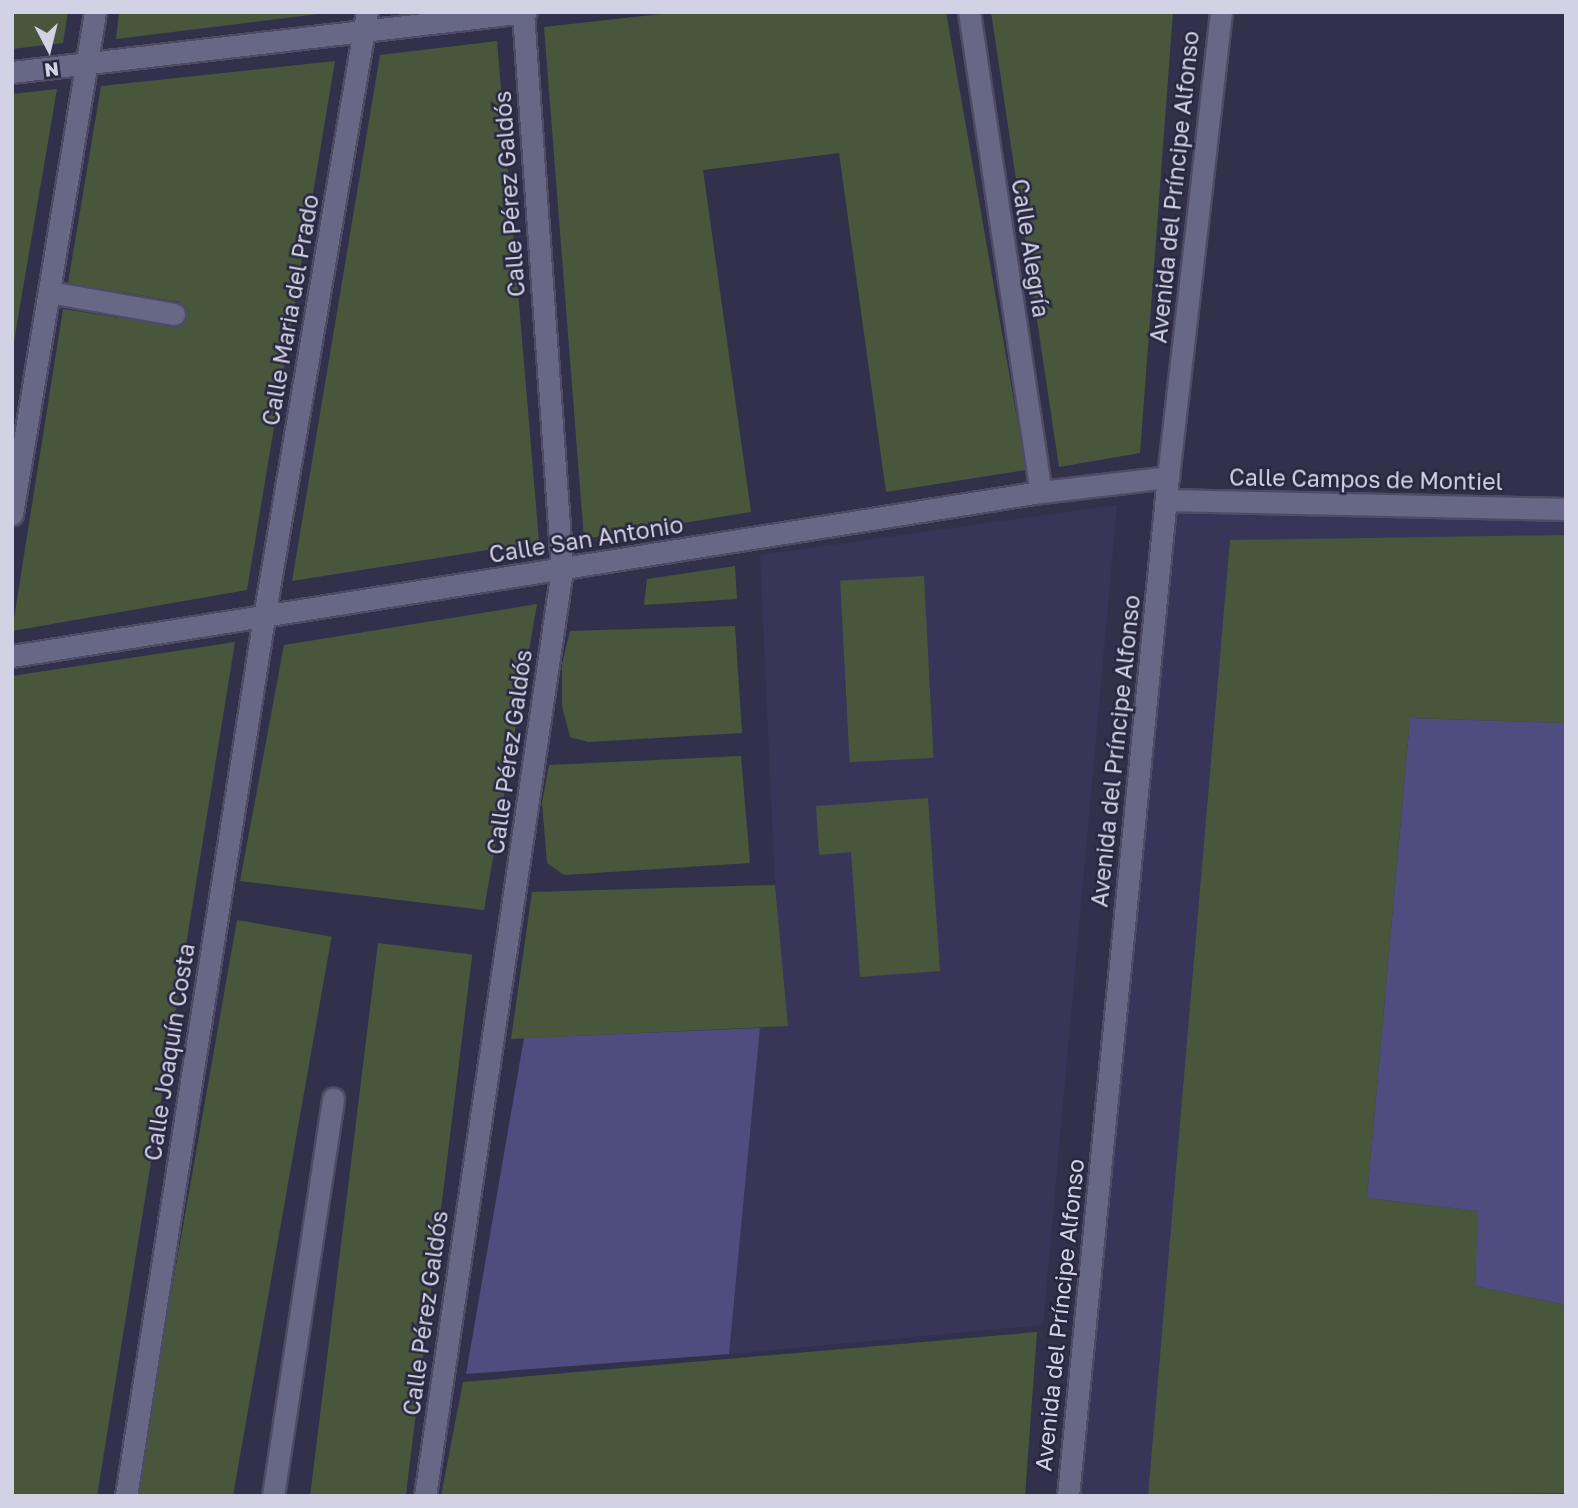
<!DOCTYPE html>
<meta charset="utf-8">
<style>
body{margin:0}
#map{position:relative;width:1578px;height:1508px;overflow:hidden;background:#31314c;font-family:"Golos Text",sans-serif}
div>[style]{position:absolute}
.built>*{inset:0;background:#373658}
.green>*{inset:0;background:#4f4d80}
.building>*{inset:0;background:#48573b;transform-origin:0 0}
.roads{filter:drop-shadow(2px 0 #4e4c64) drop-shadow(-2px 0 #4e4c64) drop-shadow(0 2px #4e4c64) drop-shadow(0 -2px #4e4c64)}
.minor>*{height:21px;margin:-10.5px;padding:0 10.5px;transform-origin:10.5px;border-radius:10.5px;background:#676786}
span{translate:-50% -50%;white-space:nowrap;text-align:center;line-height:1.15;-webkit-text-stroke:5px #282741;paint-order:stroke}
.street-label{font-size:23px;color:#d2d2e4}
.frame{position:absolute;inset:0;border:14px solid #d2d2e4;pointer-events:none}
.north{position:absolute;left:14px;top:14px;width:70px;height:70px;-webkit-text-stroke:5px #282741;paint-order:stroke;rotate:173deg;font-size:19px;font-weight:700;line-height:28px;text-align:center;color:#d2d2e4}
.north::after{content:'';display:block;margin:auto;width:24px;height:32px;background:#d2d2e4;clip-path:polygon(50% 0,100% 100%,50% 72%,0 100%)}
</style>
<div id="map">
<div class="built">
<div style="clip-path:polygon(1117px 505px,1043px 1325px,729px 1354px,760px 1028px,788px 1026px,775px 885px,760px 555px)"></div>
<div style="clip-path:polygon(1168px 514px,1566px 514px,1566px 1496px,1068px 1496px)"></div>
</div>
<div class="green">
<div style="clip-path:polygon(1410px 718px,1566px 723px,1566px 1305px,1475px 1286px,1477px 1211px,1367px 1198px)"></div>
<div style="clip-path:polygon(760px 1028px,729px 1354px,466px 1374px,524px 1038px)"></div>
</div>
<div class="building">
<div style="clip-path:polygon(12px 12px,68px 12px,63px 43px,12px 49px)"></div>
<div style="clip-path:polygon(119px 12px,318px 12px,318px 14px,116px 39px)"></div>
<div style="clip-path:polygon(679px 12px,946px 12px,1026px 470px,886px 492px,839px 153px,703px 170px,751px 512px,584px 539px,544px 27px)"></div>
<div style="clip-path:polygon(991px 12px,1173px 12px,1140px 453px,1059px 467px)"></div>
<div style="clip-path:polygon(497px 41px,539px 542px,292px 581px,380px 55px)"></div>
<div style="clip-path:polygon(335px 61px,247px 590px,12px 631px,63px 309px,176px 327px,180px 302px,68px 283px,101px 86px)"></div>
<div style="clip-path:polygon(57px 89px,14px 341px,12px 341px,12px 94px)"></div>
<div style="clip-path:polygon(1566px 535px,1566px 723px,1410px 718px,1367px 1198px,1478px 1211px,1475px 1286px,1566px 1305px,1566px 1493px,1148px 1496px,1230px 540px)"></div>
<div style="clip-path:polygon(735px 566px,737px 599px,644px 605px,647px 579px)"></div>
<div style="left:924px;top:576px;width:182px;height:84px;rotate:87deg"></div>
<div style="clip-path:polygon(537px 604px,484px 910px,240px 881px,284px 645px)"></div>
<div style="clip-path:polygon(735px 626px,742px 733px,588px 742px,570px 737px,562px 706px,562px 664px,570px 631px)"></div>
<div style="clip-path:polygon(235px 642px,97px 1496px,12px 1496px,12px 676px)"></div>
<div style="clip-path:polygon(741px 756px,750px 863px,564px 875px,547px 863px,542px 803px,549px 765px)"></div>
<div style="clip-path:polygon(928px 798px,940px 971px,860px 977px,851px 852px,819px 855px,816px 806px)"></div>
<div style="clip-path:polygon(775px 885px,788px 1026px,511px 1039px,532px 892px)"></div>
<div style="left:237px;top:920px;width:96px;height:583px;rotate:10deg"></div>
<div style="left:378px;top:943px;width:95px;height:559px;rotate:7deg"></div>
<div style="clip-path:polygon(1037px 1332px,1025px 1496px,441px 1496px,463px 1382px)"></div>
</div>
<div class="roads">
<div class="minor">
<div style="left:969px;top:12px;width:485px;rotate:81.5deg"></div>
<div style="left:12px;top:72px;width:517px;rotate:-6.66deg"></div>
<div style="left:49px;top:292px;width:127px;rotate:10deg"></div>
<div style="left:1166px;top:500px;width:400px;rotate:1.3deg"></div>
<div style="left:12px;top:514px;width:509px;rotate:-80.61deg"></div>
<div style="left:12px;top:656px;width:1042px;rotate:-9.06deg"></div>
<div style="left:1041px;top:492px;width:128px;rotate:-6.7deg"></div>
<div style="left:126px;top:1496px;width:890px;rotate:-81.08deg"></div>
<div style="left:264px;top:617px;width:614px;rotate:-80.34deg"></div>
<div style="left:273px;top:1496px;width:402px;rotate:-81.4deg"></div>
<div style="left:425px;top:1496px;width:937px;rotate:-81.59deg"></div>
<div style="left:562px;top:569px;width:558px;rotate:-94.01deg"></div>
<div style="left:1068px;top:1496px;width:1024px;rotate:-84.4deg"></div>
<div style="left:1168px;top:477px;width:468px;rotate:-83.5deg"></div>
</div>
</div>
<div class="street-label">
<span style="left:1174px;top:187px;rotate:-84deg">Avenida del Príncipe Alfonso</span>
<span style="left:509px;top:194px;rotate:-94deg">Calle Pérez Galdós</span>
<span style="left:1031px;top:248px;rotate:81deg">Calle Alegría</span>
<span style="left:290px;top:310px;rotate:-80deg">Calle Maria del Prado</span>
<span style="left:1366px;top:479px;rotate:1deg">Calle Campos de Montiel</span>
<span style="left:586px;top:539px;rotate:-9deg">Calle San Antonio</span>
<span style="left:1115px;top:751px;rotate:-84deg">Avenida del Príncipe Alfonso</span>
<span style="left:509px;top:752px;rotate:-82deg">Calle Pérez Galdós</span>
<span style="left:169px;top:1052px;rotate:-81deg">Calle Joaquín Costa</span>
<span style="left:425px;top:1313px;rotate:-82deg">Calle Pérez Galdós</span>
<span style="left:1059px;top:1315px;rotate:-84deg">Avenida del Príncipe Alfonso</span>
</div>
<div class="frame"></div>
<div class="north">N</div>
</div>
